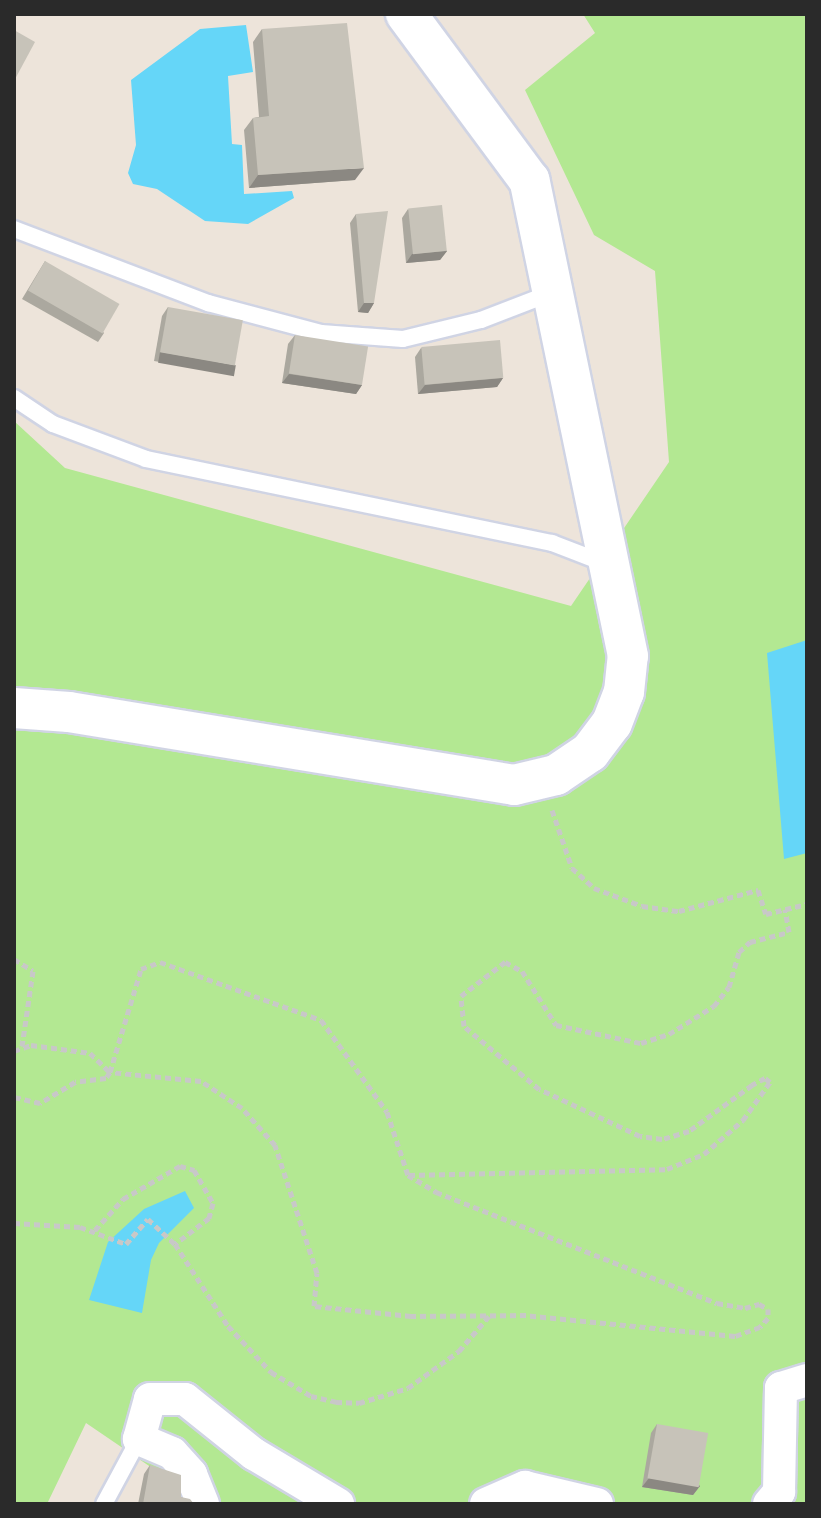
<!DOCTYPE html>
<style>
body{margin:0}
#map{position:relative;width:821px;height:1518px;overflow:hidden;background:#ede4da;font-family:Rubik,sans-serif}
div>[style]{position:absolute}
.green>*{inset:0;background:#b3e892}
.water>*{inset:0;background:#65d6f8}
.path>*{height:5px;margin-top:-2.5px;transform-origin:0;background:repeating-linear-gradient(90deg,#c8c8c8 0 6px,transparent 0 10px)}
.roads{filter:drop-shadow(2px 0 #d0d4e4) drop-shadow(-2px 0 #d0d4e4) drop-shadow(0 2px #d0d4e4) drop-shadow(0 -2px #d0d4e4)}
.service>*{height:16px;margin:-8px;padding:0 8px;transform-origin:8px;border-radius:8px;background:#fff}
.minor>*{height:32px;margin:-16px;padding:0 16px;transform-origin:16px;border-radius:16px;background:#fff}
.tertiary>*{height:40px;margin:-20px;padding:0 20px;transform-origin:20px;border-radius:20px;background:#fff}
.wall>*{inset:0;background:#aba89f}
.shaded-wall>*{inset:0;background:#8b8882;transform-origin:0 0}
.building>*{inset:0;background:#c7c3b9;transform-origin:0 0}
span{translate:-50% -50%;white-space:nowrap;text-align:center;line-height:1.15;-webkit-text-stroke:6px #fff;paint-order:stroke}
.frame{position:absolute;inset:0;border:16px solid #2a2a2a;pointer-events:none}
</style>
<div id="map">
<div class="green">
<div style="clip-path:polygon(583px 14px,807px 14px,807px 1504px,205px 1504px,86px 1423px,47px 1504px,14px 1504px,14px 421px,65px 468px,571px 606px,669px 462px,655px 271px,594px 235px,525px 90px,595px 33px)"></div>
</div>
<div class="water">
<div style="clip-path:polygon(246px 25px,253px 72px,228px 76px,232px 144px,242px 145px,244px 194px,292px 191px,294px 198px,248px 224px,205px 221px,157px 189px,133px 184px,128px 173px,136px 145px,131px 80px,200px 29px)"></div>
<div style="clip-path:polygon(807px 640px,807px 853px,784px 859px,767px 653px)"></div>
<div style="clip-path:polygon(185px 1191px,194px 1208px,159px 1243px,151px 1260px,142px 1313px,89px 1300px,108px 1242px,144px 1209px)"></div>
</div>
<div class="path">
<div style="left:552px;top:810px;width:61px;rotate:71deg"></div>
<div style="left:572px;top:868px;width:30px;rotate:42deg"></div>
<div style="left:594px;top:888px;width:51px;rotate:20.6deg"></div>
<div style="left:642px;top:906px;width:37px;rotate:8deg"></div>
<div style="left:679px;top:911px;width:82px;rotate:-14.9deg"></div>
<div style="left:758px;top:890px;width:25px;rotate:72deg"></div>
<div style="left:766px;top:914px;width:42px;rotate:-13.7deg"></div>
<div style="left:14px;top:959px;width:22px;rotate:32deg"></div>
<div style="left:33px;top:971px;width:76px;rotate:98.3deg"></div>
<div style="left:160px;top:962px;width:171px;rotate:19.8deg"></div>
<div style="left:321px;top:1020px;width:113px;rotate:54.3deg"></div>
<div style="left:387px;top:1112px;width:66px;rotate:71.6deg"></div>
<div style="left:408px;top:1175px;width:33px;rotate:31deg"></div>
<div style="left:436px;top:1192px;width:302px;rotate:21.6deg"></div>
<div style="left:717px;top:1303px;width:28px;rotate:10deg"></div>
<div style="left:745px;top:1308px;width:15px;rotate:-16deg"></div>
<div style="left:759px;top:1304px;width:10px;rotate:29deg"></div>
<div style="left:768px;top:1309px;width:9px;rotate:90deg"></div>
<div style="left:768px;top:1318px;width:12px;rotate:132deg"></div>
<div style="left:760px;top:1327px;width:27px;rotate:160deg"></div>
<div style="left:735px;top:1336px;width:210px;rotate:-174.3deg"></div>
<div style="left:526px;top:1315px;width:115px;rotate:179.5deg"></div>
<div style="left:411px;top:1316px;width:98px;rotate:-174.1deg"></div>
<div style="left:314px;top:1306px;width:33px;rotate:-85deg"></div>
<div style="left:317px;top:1273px;width:135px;rotate:-108.2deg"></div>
<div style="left:275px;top:1145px;width:50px;rotate:-131.7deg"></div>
<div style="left:242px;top:1108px;width:49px;rotate:-146.6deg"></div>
<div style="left:201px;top:1081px;width:91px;rotate:-174.4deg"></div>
<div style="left:110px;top:1072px;width:108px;rotate:-73.2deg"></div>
<div style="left:141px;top:969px;width:20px;rotate:-20deg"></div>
<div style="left:14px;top:1051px;width:18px;rotate:-19deg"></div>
<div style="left:31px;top:1045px;width:60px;rotate:7.7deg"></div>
<div style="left:90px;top:1053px;width:28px;rotate:44deg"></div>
<div style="left:110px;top:1072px;width:7px;rotate:124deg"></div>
<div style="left:106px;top:1078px;width:31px;rotate:173deg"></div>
<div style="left:75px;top:1082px;width:41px;rotate:149deg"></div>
<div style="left:40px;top:1103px;width:27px;rotate:-167deg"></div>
<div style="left:409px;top:1175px;width:258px;rotate:-1.3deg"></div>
<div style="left:667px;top:1169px;width:40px;rotate:-22deg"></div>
<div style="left:704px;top:1154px;width:52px;rotate:-41.1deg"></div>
<div style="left:743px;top:1120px;width:47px;rotate:-54.6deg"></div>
<div style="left:770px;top:1082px;width:6px;rotate:-141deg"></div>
<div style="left:765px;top:1078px;width:15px;rotate:152deg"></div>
<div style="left:752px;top:1085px;width:78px;rotate:143.9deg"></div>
<div style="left:689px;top:1131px;width:28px;rotate:163deg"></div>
<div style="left:662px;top:1139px;width:22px;rotate:-172deg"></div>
<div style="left:640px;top:1136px;width:111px;rotate:-155deg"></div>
<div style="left:539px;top:1089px;width:98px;rotate:-140deg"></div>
<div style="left:464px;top:1026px;width:30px;rotate:-96deg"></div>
<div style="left:461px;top:996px;width:56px;rotate:-37.7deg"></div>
<div style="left:505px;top:962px;width:19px;rotate:28deg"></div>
<div style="left:522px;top:971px;width:64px;rotate:57.8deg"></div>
<div style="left:556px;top:1025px;width:87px;rotate:12deg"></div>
<div style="left:641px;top:1043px;width:29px;rotate:-18deg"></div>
<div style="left:669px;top:1034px;width:53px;rotate:-31.9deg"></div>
<div style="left:714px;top:1006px;width:24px;rotate:-52deg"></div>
<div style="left:729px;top:987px;width:36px;rotate:-74deg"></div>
<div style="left:739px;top:952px;width:15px;rotate:-42deg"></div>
<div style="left:750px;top:942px;width:40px;rotate:-14.4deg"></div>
<div style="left:789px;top:932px;width:23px;rotate:-100deg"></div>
<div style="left:14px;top:1223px;width:66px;rotate:3.5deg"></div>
<div style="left:80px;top:1227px;width:49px;rotate:20.3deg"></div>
<div style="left:126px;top:1244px;width:33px;rotate:-49deg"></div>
<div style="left:148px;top:1219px;width:37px;rotate:43deg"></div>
<div style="left:175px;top:1244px;width:98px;rotate:57.1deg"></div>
<div style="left:228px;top:1326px;width:63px;rotate:46.9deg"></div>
<div style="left:271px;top:1372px;width:47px;rotate:31deg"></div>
<div style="left:311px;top:1396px;width:26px;rotate:13deg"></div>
<div style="left:336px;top:1402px;width:23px;rotate:2deg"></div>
<div style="left:359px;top:1403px;width:51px;rotate:-17deg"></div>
<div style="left:408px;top:1388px;width:63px;rotate:-36deg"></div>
<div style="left:459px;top:1351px;width:46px;rotate:-49.4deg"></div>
<div style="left:95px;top:1230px;width:42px;rotate:-47.9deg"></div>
<div style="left:123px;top:1199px;width:66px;rotate:-30.1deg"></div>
<div style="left:180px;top:1166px;width:15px;rotate:16deg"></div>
<div style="left:194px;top:1170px;width:38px;rotate:60deg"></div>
<div style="left:213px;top:1203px;width:16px;rotate:105deg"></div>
<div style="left:209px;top:1218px;width:43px;rotate:142.6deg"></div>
</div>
<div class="roads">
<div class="service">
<div style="left:14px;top:229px;width:208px;rotate:20.9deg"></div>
<div style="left:208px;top:303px;width:117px;rotate:14.9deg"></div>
<div style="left:321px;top:333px;width:82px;rotate:4.2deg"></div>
<div style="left:403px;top:339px;width:80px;rotate:-13.7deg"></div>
<div style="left:481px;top:320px;width:75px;rotate:-21.1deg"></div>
<div style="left:14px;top:398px;width:47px;rotate:33.7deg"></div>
<div style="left:53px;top:424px;width:99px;rotate:20.6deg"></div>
<div style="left:146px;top:459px;width:415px;rotate:11.7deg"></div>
<div style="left:552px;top:543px;width:56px;rotate:21deg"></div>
<div style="left:104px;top:1504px;width:74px;rotate:-61.7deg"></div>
</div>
<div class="minor">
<div style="left:203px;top:1504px;width:32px;rotate:-112deg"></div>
<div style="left:191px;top:1474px;width:28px;rotate:-132deg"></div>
<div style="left:172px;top:1453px;width:36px;rotate:-157deg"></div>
<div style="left:139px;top:1439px;width:41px;rotate:-74.6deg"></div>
<div style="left:150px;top:1399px;width:35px"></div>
<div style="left:185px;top:1399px;width:88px;rotate:38.6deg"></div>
<div style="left:254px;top:1454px;width:98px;rotate:30.8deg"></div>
<div style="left:486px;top:1504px;width:43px;rotate:-23.6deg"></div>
<div style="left:525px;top:1487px;width:74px;rotate:13.3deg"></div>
<div style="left:769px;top:1504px;width:16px;rotate:-50deg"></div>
<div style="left:779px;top:1492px;width:104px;rotate:-88.9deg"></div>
<div style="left:781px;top:1388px;width:27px;rotate:-17deg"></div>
</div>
<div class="tertiary">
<div style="left:14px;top:708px;width:55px;rotate:4.2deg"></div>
<div style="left:69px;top:712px;width:451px;rotate:9.3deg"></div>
<div style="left:514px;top:785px;width:43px;rotate:-13.4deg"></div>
<div style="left:556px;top:775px;width:41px;rotate:-34.1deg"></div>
<div style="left:590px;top:752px;width:36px;rotate:-53deg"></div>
<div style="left:612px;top:723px;width:33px;rotate:-69deg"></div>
<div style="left:624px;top:692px;width:36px;rotate:-84deg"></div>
<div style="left:628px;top:656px;width:486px;rotate:-101.7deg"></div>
<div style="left:529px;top:180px;width:207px;rotate:-126.5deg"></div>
</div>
</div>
<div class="wall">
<div style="clip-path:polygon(262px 29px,355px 180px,249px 188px,244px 130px,253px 118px,259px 117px,253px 42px)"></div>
<div style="clip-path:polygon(408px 209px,447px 251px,440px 260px,406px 263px,402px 218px)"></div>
<div style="clip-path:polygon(356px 214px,374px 303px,368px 313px,358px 312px,350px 223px)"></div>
<div style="clip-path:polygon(45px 261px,104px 333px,98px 342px,22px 299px)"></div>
<div style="clip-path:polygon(168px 307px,229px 374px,154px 361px,162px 316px)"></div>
<div style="clip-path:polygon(295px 335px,362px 385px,356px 394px,282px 383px,288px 344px)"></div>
<div style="clip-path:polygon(421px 348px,503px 378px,497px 387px,418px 394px,415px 357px)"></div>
<div style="clip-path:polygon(657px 1424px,700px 1486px,693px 1495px,642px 1487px,651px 1433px)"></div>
<div style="clip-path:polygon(150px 1465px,181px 1497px,194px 1504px,138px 1504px,144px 1474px)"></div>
</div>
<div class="shaded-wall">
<div style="clip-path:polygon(364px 168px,355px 180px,249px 188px,258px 175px)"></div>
<div style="clip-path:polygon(447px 251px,440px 260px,406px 263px,412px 254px)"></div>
<div style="clip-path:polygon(364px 303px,374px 303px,368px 313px,358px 312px)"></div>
<div style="left:160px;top:352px;width:77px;height:11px;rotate:10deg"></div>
<div style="clip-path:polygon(289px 374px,362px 385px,356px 394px,282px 383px)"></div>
<div style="clip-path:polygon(503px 378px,497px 387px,418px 394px,425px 385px)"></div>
<div style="clip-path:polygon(649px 1478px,700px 1486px,693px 1495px,642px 1487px)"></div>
</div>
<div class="building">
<div style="clip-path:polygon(347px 23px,364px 168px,258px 175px,253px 118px,269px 116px,262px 29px)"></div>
<div style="clip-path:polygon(14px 30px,35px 42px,14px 81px)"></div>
<div style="left:442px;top:205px;width:46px;height:34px;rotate:84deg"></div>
<div style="clip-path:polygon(388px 211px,374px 303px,364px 303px,356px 214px)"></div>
<div style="left:45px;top:261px;width:86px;height:34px;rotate:30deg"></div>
<div style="left:168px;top:307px;width:76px;height:46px;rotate:10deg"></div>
<div style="left:295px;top:335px;width:74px;height:39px;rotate:9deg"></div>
<div style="left:500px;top:340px;width:38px;height:79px;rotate:85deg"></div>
<div style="left:657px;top:1424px;width:52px;height:55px;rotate:10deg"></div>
<div style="clip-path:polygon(150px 1465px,181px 1475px,181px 1497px,190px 1499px,194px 1504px,143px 1504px)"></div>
</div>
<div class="frame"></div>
</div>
